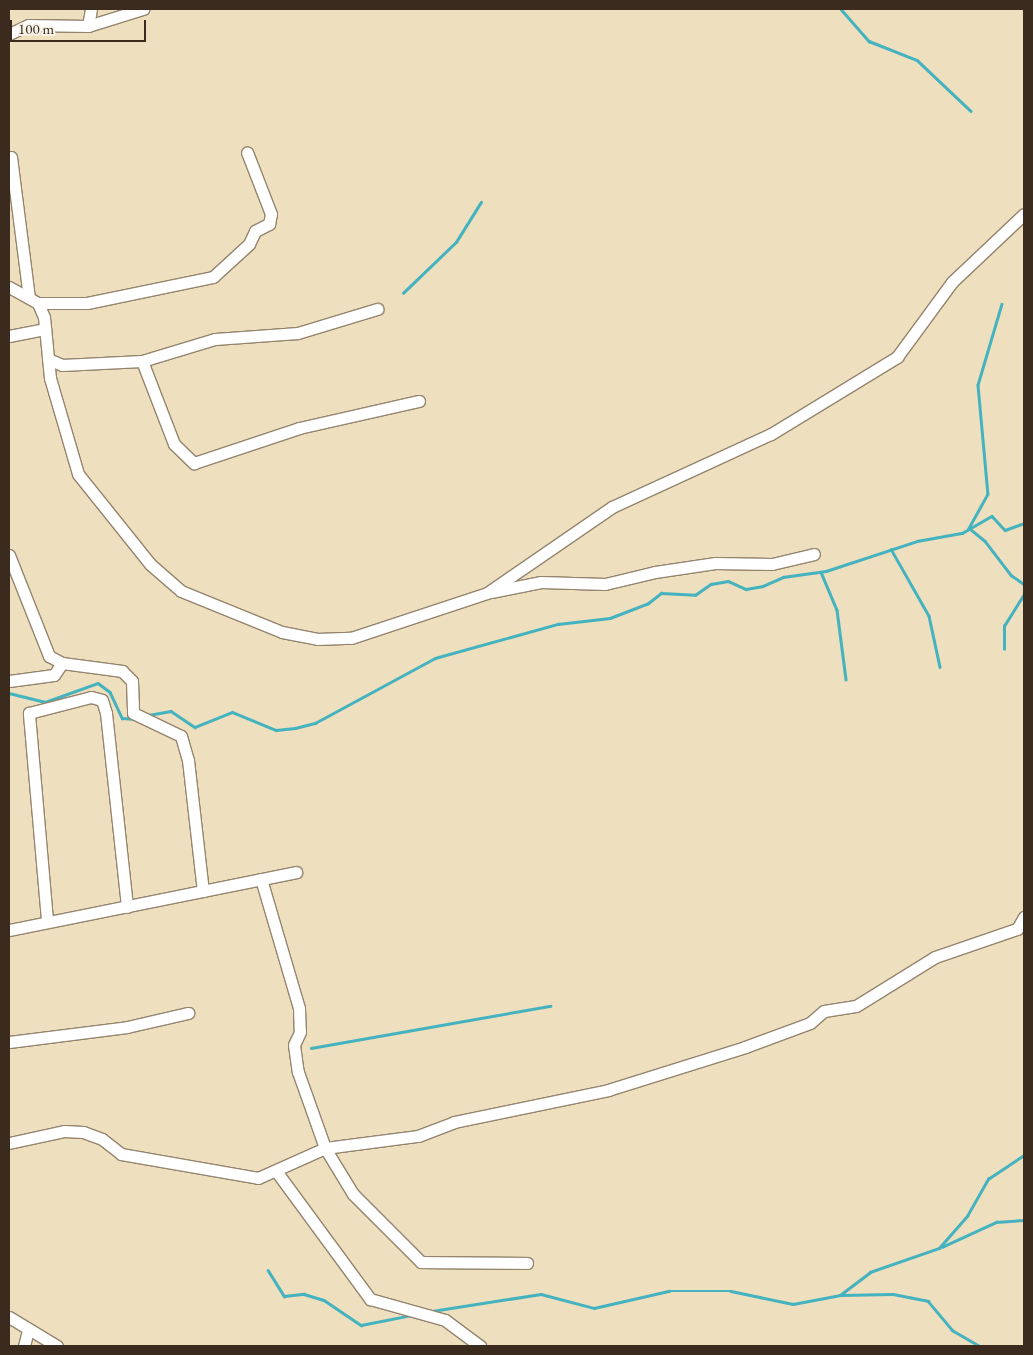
<!DOCTYPE html>
<style>
body{margin:0}
#map{position:relative;width:1033px;height:1355px;overflow:hidden;background:#eedfbe;font-family:"EB Garamond",serif}
div>[style]{position:absolute}
.stream>*{height:2.5px;margin:-1.25px;padding:0 1.25px;transform-origin:1.25px;border-radius:1.25px;background:#44b3bf}
.roads{filter:drop-shadow(1px 0 #94846e) drop-shadow(-1px 0 #94846e) drop-shadow(0 1px #94846e) drop-shadow(0 -1px #94846e)}
.minor>*{height:11px;margin:-5.5px;padding:0 5.5px;transform-origin:5.5px;border-radius:5.5px;background:#fff}
span{translate:-50% -50%;white-space:nowrap;text-align:center;line-height:1.15;-webkit-text-stroke:4px #f7f3e8;paint-order:stroke}
.frame{position:absolute;inset:0;border:10px solid #3b2a1e;pointer-events:none}
.scale{position:absolute;left:10px;top:20px;width:136px;height:22px;box-sizing:border-box;border:2px solid #3b2a1e;border-top:0;padding-left:6px;font-size:15px;line-height:18px;white-space:nowrap;color:#3b2a1e;-webkit-text-stroke:4px #f7f3e8;paint-order:stroke}
</style>
<div id="map">
<div class="stream">
<div style="left:841px;top:9px;width:43px;rotate:48.8deg"></div>
<div style="left:869px;top:41px;width:52px;rotate:21.6deg"></div>
<div style="left:917px;top:60px;width:74px;rotate:43.4deg"></div>
<div style="left:403px;top:293px;width:74px;rotate:-43.9deg"></div>
<div style="left:456px;top:242px;width:47px;rotate:-58deg"></div>
<div style="left:1002px;top:304px;width:84px;rotate:106.5deg"></div>
<div style="left:978px;top:385px;width:109px;rotate:84.8deg"></div>
<div style="left:988px;top:494px;width:39px;rotate:119deg"></div>
<div style="left:969px;top:528px;width:21px;rotate:39deg"></div>
<div style="left:985px;top:541px;width:43px;rotate:52.6deg"></div>
<div style="left:1011px;top:575px;width:16px;rotate:35deg"></div>
<div style="left:891px;top:549px;width:77px;rotate:60.4deg"></div>
<div style="left:929px;top:616px;width:52px;rotate:77.8deg"></div>
<div style="left:821px;top:572px;width:41px;rotate:67.2deg"></div>
<div style="left:837px;top:610px;width:70px;rotate:82.6deg"></div>
<div style="left:1004px;top:649px;width:23px;rotate:-90deg"></div>
<div style="left:1004px;top:626px;width:38px;rotate:-58deg"></div>
<div style="left:9px;top:693px;width:37px;rotate:14deg"></div>
<div style="left:45px;top:702px;width:56px;rotate:-19.7deg"></div>
<div style="left:98px;top:683px;width:15px;rotate:37deg"></div>
<div style="left:110px;top:692px;width:29px;rotate:65deg"></div>
<div style="left:122px;top:718px;width:13px;rotate:4deg"></div>
<div style="left:148px;top:715px;width:23px;rotate:-10deg"></div>
<div style="left:171px;top:711px;width:29px;rotate:34deg"></div>
<div style="left:195px;top:727px;width:40px;rotate:-22deg"></div>
<div style="left:232px;top:712px;width:48px;rotate:22.2deg"></div>
<div style="left:276px;top:730px;width:19px;rotate:-6deg"></div>
<div style="left:295px;top:728px;width:21px;rotate:-14deg"></div>
<div style="left:315px;top:723px;width:136px;rotate:-28.4deg"></div>
<div style="left:435px;top:658px;width:128px;rotate:-15.5deg"></div>
<div style="left:558px;top:624px;width:52px;rotate:-6.6deg"></div>
<div style="left:610px;top:618px;width:40px;rotate:-21deg"></div>
<div style="left:647px;top:604px;width:18px;rotate:-38deg"></div>
<div style="left:661px;top:593px;width:34px;rotate:3deg"></div>
<div style="left:695px;top:595px;width:19px;rotate:-35deg"></div>
<div style="left:711px;top:584px;width:17px;rotate:-10deg"></div>
<div style="left:728px;top:581px;width:20px;rotate:24deg"></div>
<div style="left:746px;top:589px;width:17px;rotate:-10deg"></div>
<div style="left:763px;top:586px;width:22px;rotate:-24deg"></div>
<div style="left:783px;top:577px;width:43px;rotate:-7.9deg"></div>
<div style="left:826px;top:571px;width:96px;rotate:-18.2deg"></div>
<div style="left:917px;top:541px;width:46px;rotate:-10.1deg"></div>
<div style="left:962px;top:533px;width:34px;rotate:-30deg"></div>
<div style="left:992px;top:516px;width:19px;rotate:47deg"></div>
<div style="left:1005px;top:530px;width:20px;rotate:-20deg"></div>
<div style="left:311px;top:1048px;width:243px;rotate:-10deg"></div>
<div style="left:942px;top:1247px;width:60px;rotate:-24.8deg"></div>
<div style="left:996px;top:1222px;width:28px;rotate:-4deg"></div>
<div style="left:268px;top:1270px;width:31px;rotate:58deg"></div>
<div style="left:284px;top:1296px;width:20px;rotate:-6deg"></div>
<div style="left:304px;top:1294px;width:21px;rotate:17deg"></div>
<div style="left:324px;top:1300px;width:45px;rotate:34deg"></div>
<div style="left:361px;top:1325px;width:52px;rotate:-11.1deg"></div>
<div style="left:840px;top:1295px;width:53px;rotate:-1.1deg"></div>
<div style="left:893px;top:1294px;width:36px;rotate:11deg"></div>
<div style="left:928px;top:1301px;width:38px;rotate:50deg"></div>
<div style="left:952px;top:1330px;width:32px;rotate:30deg"></div>
<div style="left:432px;top:1311px;width:110px;rotate:-8.9deg"></div>
<div style="left:541px;top:1294px;width:55px;rotate:14.8deg"></div>
<div style="left:594px;top:1308px;width:77px;rotate:-12.8deg"></div>
<div style="left:669px;top:1291px;width:62px"></div>
<div style="left:731px;top:1291px;width:63px;rotate:11.8deg"></div>
<div style="left:793px;top:1304px;width:48px;rotate:-10.8deg"></div>
<div style="left:840px;top:1295px;width:38px;rotate:-37deg"></div>
<div style="left:870px;top:1272px;width:73px;rotate:-19.2deg"></div>
<div style="left:939px;top:1248px;width:43px;rotate:-48.8deg"></div>
<div style="left:967px;top:1216px;width:43px;rotate:-60.4deg"></div>
<div style="left:988px;top:1179px;width:43px;rotate:-33.7deg"></div>
</div>
<div class="roads">
<div class="minor">
<div style="left:88px;top:26px;width:17px;rotate:-80deg"></div>
<div style="left:9px;top:34px;width:21px;rotate:-25deg"></div>
<div style="left:28px;top:25px;width:60px;rotate:1deg"></div>
<div style="left:88px;top:26px;width:58px;rotate:-17.2deg"></div>
<div style="left:11px;top:157px;width:142px;rotate:82.7deg"></div>
<div style="left:9px;top:287px;width:33px;rotate:29deg"></div>
<div style="left:38px;top:303px;width:15px;rotate:67deg"></div>
<div style="left:44px;top:317px;width:61px;rotate:84.4deg"></div>
<div style="left:50px;top:378px;width:100px;rotate:73.7deg"></div>
<div style="left:78px;top:474px;width:115px;rotate:51.3deg"></div>
<div style="left:150px;top:564px;width:41px;rotate:41.1deg"></div>
<div style="left:181px;top:591px;width:109px;rotate:22.1deg"></div>
<div style="left:282px;top:632px;width:36px;rotate:11deg"></div>
<div style="left:317px;top:639px;width:34px;rotate:-2deg"></div>
<div style="left:351px;top:638px;width:143px;rotate:-18.3deg"></div>
<div style="left:487px;top:593px;width:152px;rotate:-34.5deg"></div>
<div style="left:612px;top:507px;width:175px;rotate:-24.7deg"></div>
<div style="left:771px;top:434px;width:148px;rotate:-31.4deg"></div>
<div style="left:897px;top:357px;width:93px;rotate:-53.7deg"></div>
<div style="left:952px;top:282px;width:99px;rotate:-43.4deg"></div>
<div style="left:38px;top:303px;width:49px"></div>
<div style="left:87px;top:303px;width:129px;rotate:-11.7deg"></div>
<div style="left:213px;top:277px;width:49px;rotate:-42.5deg"></div>
<div style="left:249px;top:244px;width:14px;rotate:-65deg"></div>
<div style="left:255px;top:231px;width:16px;rotate:-27deg"></div>
<div style="left:269px;top:224px;width:10px;rotate:-79deg"></div>
<div style="left:271px;top:214px;width:66px;rotate:-111.2deg"></div>
<div style="left:9px;top:336px;width:37px;rotate:-11deg"></div>
<div style="left:48px;top:359px;width:15px;rotate:23deg"></div>
<div style="left:62px;top:365px;width:80px;rotate:-2.9deg"></div>
<div style="left:142px;top:361px;width:89px;rotate:68.9deg"></div>
<div style="left:174px;top:444px;width:28px;rotate:44deg"></div>
<div style="left:194px;top:463px;width:111px;rotate:-18.4deg"></div>
<div style="left:299px;top:428px;width:123px;rotate:-12.7deg"></div>
<div style="left:142px;top:361px;width:76px;rotate:-16.8deg"></div>
<div style="left:215px;top:339px;width:83px;rotate:-4.1deg"></div>
<div style="left:298px;top:333px;width:83px;rotate:-16.9deg"></div>
<div style="left:9px;top:555px;width:109px;rotate:68.4deg"></div>
<div style="left:49px;top:656px;width:15px;rotate:28deg"></div>
<div style="left:62px;top:663px;width:61px;rotate:7.6deg"></div>
<div style="left:122px;top:671px;width:14px;rotate:45deg"></div>
<div style="left:132px;top:681px;width:32px;rotate:88deg"></div>
<div style="left:133px;top:713px;width:53px;rotate:25.6deg"></div>
<div style="left:181px;top:736px;width:25px;rotate:74deg"></div>
<div style="left:188px;top:760px;width:132px;rotate:83.5deg"></div>
<div style="left:491px;top:592px;width:51px;rotate:-11.3deg"></div>
<div style="left:541px;top:582px;width:64px;rotate:1.8deg"></div>
<div style="left:605px;top:584px;width:51px;rotate:-13.5deg"></div>
<div style="left:655px;top:572px;width:61px;rotate:-8.5deg"></div>
<div style="left:715px;top:563px;width:57px;rotate:1deg"></div>
<div style="left:772px;top:564px;width:43px;rotate:-13.4deg"></div>
<div style="left:9px;top:681px;width:45px;rotate:-7.6deg"></div>
<div style="left:54px;top:675px;width:14px;rotate:-56deg"></div>
<div style="left:261px;top:879px;width:134px;rotate:73.6deg"></div>
<div style="left:299px;top:1008px;width:24px;rotate:88deg"></div>
<div style="left:300px;top:1032px;width:14px;rotate:115deg"></div>
<div style="left:294px;top:1045px;width:27px;rotate:82deg"></div>
<div style="left:298px;top:1072px;width:81px;rotate:70.4deg"></div>
<div style="left:325px;top:1148px;width:54px;rotate:58.7deg"></div>
<div style="left:353px;top:1194px;width:96px;rotate:45deg"></div>
<div style="left:421px;top:1262px;width:106px;rotate:0.5deg"></div>
<div style="left:47px;top:920px;width:208px;rotate:-95deg"></div>
<div style="left:29px;top:713px;width:64px;rotate:-14.5deg"></div>
<div style="left:91px;top:697px;width:11px;rotate:15deg"></div>
<div style="left:102px;top:700px;width:14px;rotate:73deg"></div>
<div style="left:106px;top:713px;width:195px;rotate:83.8deg"></div>
<div style="left:9px;top:930px;width:293px;rotate:-11.4deg"></div>
<div style="left:9px;top:1042px;width:119px;rotate:-7.2deg"></div>
<div style="left:127px;top:1027px;width:63px;rotate:-12.9deg"></div>
<div style="left:9px;top:1143px;width:56px;rotate:-12.3deg"></div>
<div style="left:64px;top:1131px;width:19px;rotate:3deg"></div>
<div style="left:83px;top:1132px;width:20px;rotate:20deg"></div>
<div style="left:102px;top:1139px;width:24px;rotate:38deg"></div>
<div style="left:121px;top:1154px;width:139px;rotate:9.9deg"></div>
<div style="left:258px;top:1178px;width:73px;rotate:-24.1deg"></div>
<div style="left:325px;top:1148px;width:94px;rotate:-7.4deg"></div>
<div style="left:418px;top:1136px;width:39px;rotate:-21deg"></div>
<div style="left:454px;top:1122px;width:157px;rotate:-11.7deg"></div>
<div style="left:608px;top:1090px;width:144px;rotate:-17.4deg"></div>
<div style="left:745px;top:1047px;width:69px;rotate:-20.3deg"></div>
<div style="left:810px;top:1023px;width:18px;rotate:-41deg"></div>
<div style="left:824px;top:1011px;width:32px;rotate:-9deg"></div>
<div style="left:856px;top:1006px;width:93px;rotate:-31.8deg"></div>
<div style="left:935px;top:957px;width:87px;rotate:-18.9deg"></div>
<div style="left:1017px;top:929px;width:14px;rotate:-60deg"></div>
<div style="left:276px;top:1171px;width:159px;rotate:53.7deg"></div>
<div style="left:370px;top:1299px;width:78px;rotate:15.6deg"></div>
<div style="left:445px;top:1320px;width:44px;rotate:36.6deg"></div>
<div style="left:9px;top:1317px;width:56px;rotate:31.1deg"></div>
<div style="left:24px;top:1346px;width:16px;rotate:-76deg"></div>
</div>
</div>
<div class="frame"></div>
<div class="scale">100 m</div>
</div>
